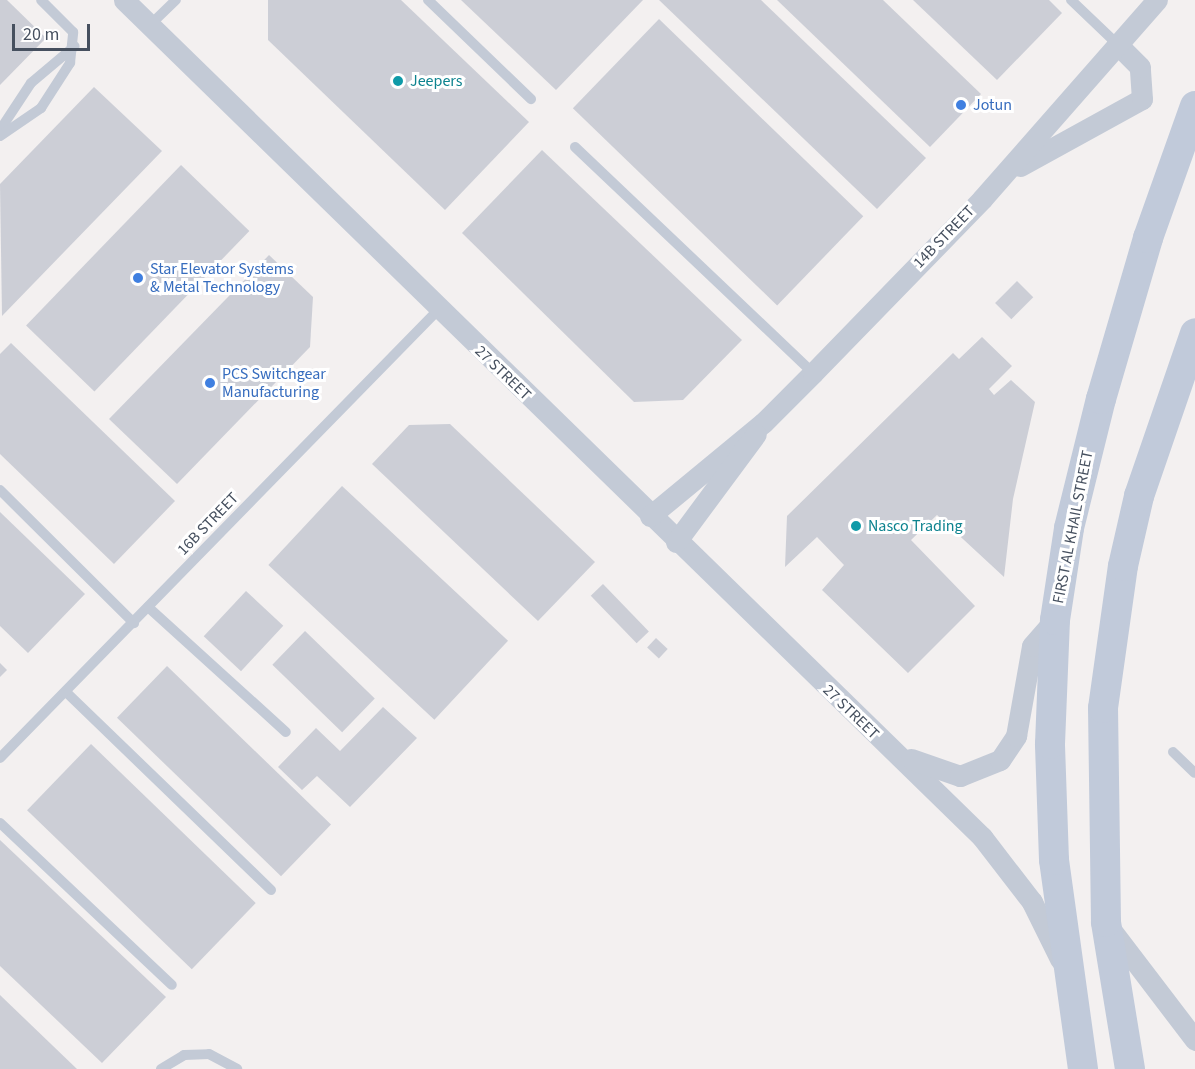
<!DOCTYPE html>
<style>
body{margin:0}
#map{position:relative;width:1195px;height:1069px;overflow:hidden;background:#f3f0f0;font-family:"Source Sans 3",sans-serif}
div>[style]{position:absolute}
.building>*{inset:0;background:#ccced6;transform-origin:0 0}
.lane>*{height:10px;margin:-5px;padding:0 5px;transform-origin:5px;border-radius:5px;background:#c3cad6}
.street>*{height:21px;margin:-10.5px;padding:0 10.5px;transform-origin:10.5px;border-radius:10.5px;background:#c3cad6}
.secondary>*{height:30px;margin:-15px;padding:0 15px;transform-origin:15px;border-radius:15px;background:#c1cada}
.dots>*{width:16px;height:16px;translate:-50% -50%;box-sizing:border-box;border:3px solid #fff;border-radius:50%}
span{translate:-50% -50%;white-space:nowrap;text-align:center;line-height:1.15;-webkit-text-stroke:6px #fff;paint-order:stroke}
.culture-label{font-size:16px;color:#0d838f}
.left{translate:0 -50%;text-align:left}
.shop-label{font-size:16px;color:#366cbe}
.street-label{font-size:16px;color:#46505f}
.scale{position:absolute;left:12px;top:24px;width:78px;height:27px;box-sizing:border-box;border:3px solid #46505f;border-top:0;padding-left:8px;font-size:18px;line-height:21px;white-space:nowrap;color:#46505f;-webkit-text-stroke:4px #fff;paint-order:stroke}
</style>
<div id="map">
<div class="building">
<div style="clip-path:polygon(0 0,7px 0,46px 38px,0 85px)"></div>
<div style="clip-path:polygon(268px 0,401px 0,529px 122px,445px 210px,268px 40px)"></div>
<div style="clip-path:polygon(461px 0,643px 0,556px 90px)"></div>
<div style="clip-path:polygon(659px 0,761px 0,926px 158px,877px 209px)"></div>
<div style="clip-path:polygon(777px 0,883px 0,981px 94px,930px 147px)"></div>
<div style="clip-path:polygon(913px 0,1049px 0,1062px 13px,997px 80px)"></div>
<div style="left:659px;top:19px;width:284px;height:124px;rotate:44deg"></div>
<div style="clip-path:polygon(94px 87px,162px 151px,2px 316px,0 184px)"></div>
<div style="clip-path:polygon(542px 150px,742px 340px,683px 400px,634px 402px,462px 233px)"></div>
<div style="left:181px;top:165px;width:95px;height:223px;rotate:44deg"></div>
<div style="clip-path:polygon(269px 255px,313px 297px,310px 347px,177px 484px,109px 419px)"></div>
<div style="left:1017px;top:281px;width:23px;height:31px;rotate:45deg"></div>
<div style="clip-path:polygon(982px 337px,1012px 366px,989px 389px,994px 395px,1011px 380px,1035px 402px,1013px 499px,1004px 577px,937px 515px,911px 540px,975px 606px,908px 673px,822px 590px,844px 565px,817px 537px,785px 567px,787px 516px,953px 353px,959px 359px)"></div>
<div style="clip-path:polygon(11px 343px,175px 501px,114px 564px,0 454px,0 354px)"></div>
<div style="clip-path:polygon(450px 424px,595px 562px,538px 621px,372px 464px,409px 425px)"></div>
<div style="left:342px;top:486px;width:227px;height:108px;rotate:43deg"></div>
<div style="clip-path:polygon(0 512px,85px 594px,28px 653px,0 626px)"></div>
<div style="left:603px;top:584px;width:66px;height:17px;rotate:46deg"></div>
<div style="left:246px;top:591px;width:51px;height:62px;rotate:43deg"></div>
<div style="left:305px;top:631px;width:97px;height:47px;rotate:44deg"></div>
<div style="left:656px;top:638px;width:16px;height:13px;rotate:43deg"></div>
<div style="clip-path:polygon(0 663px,7px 670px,0 677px)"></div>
<div style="left:167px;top:666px;width:228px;height:72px;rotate:44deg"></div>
<div style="clip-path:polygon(383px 707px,417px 738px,350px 807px,317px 776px,302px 790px,278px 767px,316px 728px,340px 751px)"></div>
<div style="left:91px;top:744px;width:229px;height:92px;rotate:44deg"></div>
<div style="clip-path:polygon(0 840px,166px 997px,102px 1063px,0 966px)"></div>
<div style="clip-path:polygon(0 995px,77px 1069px,0 1069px)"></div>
</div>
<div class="lane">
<div style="left:428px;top:0;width:143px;rotate:43.9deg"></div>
<div style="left:1071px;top:0;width:64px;rotate:43.7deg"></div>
<div style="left:150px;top:25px;width:36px;rotate:-44deg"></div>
<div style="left:0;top:130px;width:56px;rotate:-56.6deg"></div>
<div style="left:31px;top:83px;width:57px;rotate:-40.1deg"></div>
<div style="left:0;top:136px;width:50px;rotate:-34.3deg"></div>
<div style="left:41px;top:108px;width:54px;rotate:-57.2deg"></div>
<div style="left:70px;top:63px;width:31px;rotate:-84deg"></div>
<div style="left:73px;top:32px;width:45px;rotate:-135deg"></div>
<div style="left:575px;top:147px;width:328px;rotate:43.5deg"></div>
<div style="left:0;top:490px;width:189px;rotate:44.8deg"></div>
<div style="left:148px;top:607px;width:186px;rotate:42.2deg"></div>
<div style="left:66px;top:692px;width:285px;rotate:44deg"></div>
<div style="left:1173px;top:752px;width:30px;rotate:44deg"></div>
<div style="left:0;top:758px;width:627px;rotate:-45.65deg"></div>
<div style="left:0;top:823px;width:236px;rotate:43.3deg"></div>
<div style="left:161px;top:1069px;width:27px;rotate:-31deg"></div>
<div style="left:184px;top:1055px;width:25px;rotate:-2deg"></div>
<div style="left:209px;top:1054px;width:32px;rotate:28deg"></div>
</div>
<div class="street">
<div style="left:124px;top:0;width:1199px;rotate:44.29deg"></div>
<div style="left:982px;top:837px;width:82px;rotate:52.4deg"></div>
<div style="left:1032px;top:902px;width:64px;rotate:63.8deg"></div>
<div style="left:1020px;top:166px;width:139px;rotate:-28.8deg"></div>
<div style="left:1142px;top:99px;width:32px;rotate:-94deg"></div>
<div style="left:1140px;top:67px;width:33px;rotate:-135deg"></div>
<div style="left:650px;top:516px;width:146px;rotate:-39.5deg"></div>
<div style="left:763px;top:423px;width:71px;rotate:-45deg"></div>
<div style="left:813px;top:373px;width:243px;rotate:-45.8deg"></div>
<div style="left:982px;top:199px;width:265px;rotate:-48.7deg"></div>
<div style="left:676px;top:542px;width:134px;rotate:-53.5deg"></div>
<div style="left:911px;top:759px;width:52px;rotate:19.1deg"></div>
<div style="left:960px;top:776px;width:43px;rotate:-21.8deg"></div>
<div style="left:1000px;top:760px;width:29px;rotate:-56deg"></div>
<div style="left:1016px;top:736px;width:91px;rotate:-79.9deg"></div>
<div style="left:1032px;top:646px;width:35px;rotate:-49deg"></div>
<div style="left:1112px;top:931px;width:137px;rotate:52.7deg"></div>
</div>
<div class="secondary">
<div style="left:1083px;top:1069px;width:211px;rotate:-97.9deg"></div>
<div style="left:1054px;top:860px;width:116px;rotate:-92deg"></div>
<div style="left:1050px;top:744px;width:124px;rotate:-87.7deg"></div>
<div style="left:1055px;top:620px;width:93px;rotate:-81.3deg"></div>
<div style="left:1069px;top:528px;width:133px;rotate:-76.1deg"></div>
<div style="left:1101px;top:399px;width:168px;rotate:-73.7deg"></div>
<div style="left:1148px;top:238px;width:140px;rotate:-70.4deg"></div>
<div style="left:1130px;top:1069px;width:149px;rotate:-99.3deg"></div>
<div style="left:1106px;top:922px;width:214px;rotate:-90.8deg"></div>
<div style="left:1103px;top:708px;width:143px;rotate:-82deg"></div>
<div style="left:1123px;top:566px;width:72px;rotate:-77.1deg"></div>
<div style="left:1139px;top:496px;width:172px;rotate:-71deg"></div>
</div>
<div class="dots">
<div style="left:398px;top:81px;background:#0f9aa8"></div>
<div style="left:961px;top:105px;background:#3f7fe0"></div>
<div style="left:138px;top:278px;background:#3f7fe0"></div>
<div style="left:210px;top:383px;background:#3f7fe0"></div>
<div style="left:856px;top:526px;background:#0f9aa8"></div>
</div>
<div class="culture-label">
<span class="left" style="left:410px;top:81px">Jeepers</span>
<span class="left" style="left:868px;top:526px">Nasco Trading</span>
</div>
<div class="shop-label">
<span class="left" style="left:973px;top:105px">Jotun</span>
<span class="left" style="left:150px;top:278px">Star Elevator Systems<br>&amp; Metal Technology</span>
<span class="left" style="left:222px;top:383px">PCS Switchgear<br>Manufacturing</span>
</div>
<div class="street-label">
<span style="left:944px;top:237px;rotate:-46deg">14B STREET</span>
<span style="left:503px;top:373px;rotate:44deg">27 STREET</span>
<span style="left:208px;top:524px;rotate:-46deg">16B STREET</span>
<span style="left:1073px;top:527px;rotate:-79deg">FIRST AL KHAIL STREET</span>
<span style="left:851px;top:712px;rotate:44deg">27 STREET</span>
</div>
<div class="scale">20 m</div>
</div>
